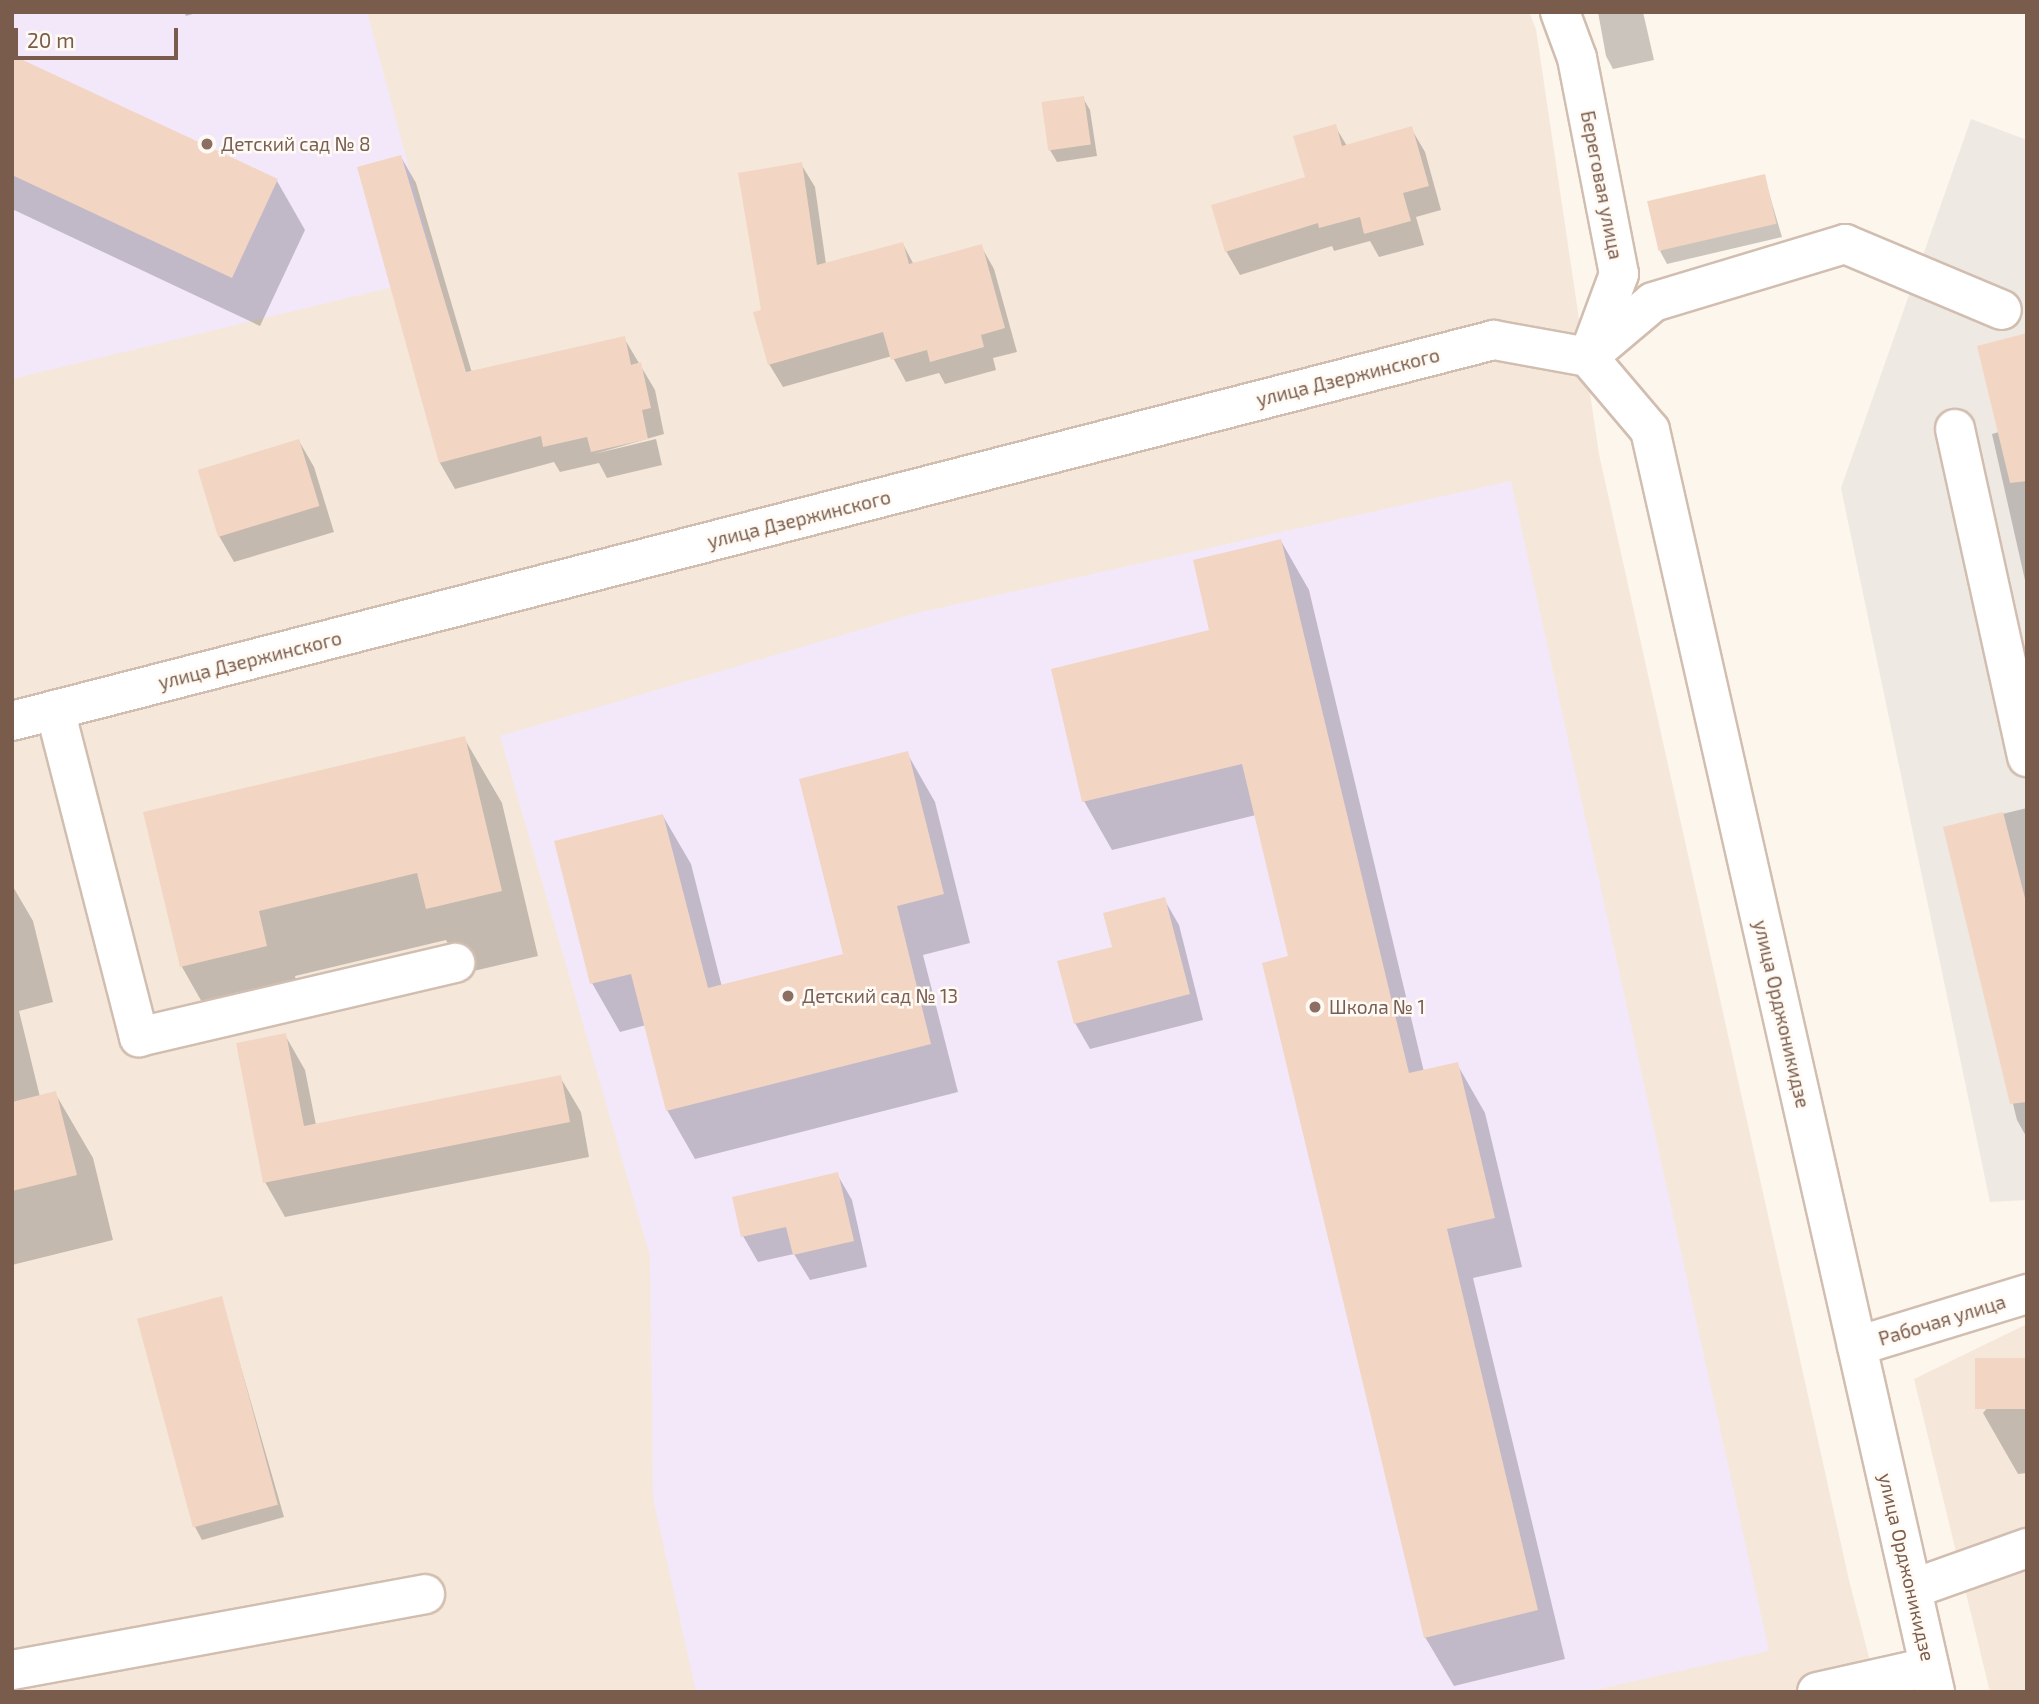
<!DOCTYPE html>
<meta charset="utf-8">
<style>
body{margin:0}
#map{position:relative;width:2039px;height:1704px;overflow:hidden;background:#fdf6ec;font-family:"Exo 2",sans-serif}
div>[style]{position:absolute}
.residential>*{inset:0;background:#f5e8da}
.industrial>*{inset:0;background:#efe9e4}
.education>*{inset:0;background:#f3e8fa}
.shadow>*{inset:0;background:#0003}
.building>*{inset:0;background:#f3d5c3;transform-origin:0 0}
.roads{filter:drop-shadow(2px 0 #d1beb0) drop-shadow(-2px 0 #d1beb0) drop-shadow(0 2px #d1beb0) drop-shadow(0 -2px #d1beb0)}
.minor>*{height:38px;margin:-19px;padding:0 19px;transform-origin:19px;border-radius:19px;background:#fff}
.dots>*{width:19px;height:19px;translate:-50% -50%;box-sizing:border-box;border:4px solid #fffaf3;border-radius:50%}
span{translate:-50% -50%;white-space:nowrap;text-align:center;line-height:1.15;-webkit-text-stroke:5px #fffaf3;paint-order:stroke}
.education-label{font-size:19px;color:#785e54}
.left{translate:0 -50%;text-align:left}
.street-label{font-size:19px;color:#7a5c4d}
.frame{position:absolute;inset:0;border:14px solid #7a5c4d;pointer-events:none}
.scale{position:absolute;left:14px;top:28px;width:164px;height:32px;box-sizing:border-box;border:4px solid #7a5c4d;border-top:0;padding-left:9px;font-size:21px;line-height:24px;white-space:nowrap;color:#7a5c4d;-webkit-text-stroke:5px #fffaf3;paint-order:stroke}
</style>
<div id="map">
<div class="residential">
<div style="clip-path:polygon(12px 12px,1529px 12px,1536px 29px,1599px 454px,1849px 1580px,1878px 1692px,12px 1692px)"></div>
<div style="clip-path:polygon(2027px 1324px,2027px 1692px,1990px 1692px,1914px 1379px)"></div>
</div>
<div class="industrial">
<div style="clip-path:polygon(1971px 119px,2027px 140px,2027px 1200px,1990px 1202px,1841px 488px)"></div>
</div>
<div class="education">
<div style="clip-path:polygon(12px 12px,367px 12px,438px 276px,12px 379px)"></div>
<div style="clip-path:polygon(1511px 481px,1769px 1651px,1585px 1692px,696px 1692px,653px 1498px,650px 1256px,500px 736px,917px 613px)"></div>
</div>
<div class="shadow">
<div style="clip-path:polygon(184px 12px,200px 12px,186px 16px)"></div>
<div style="clip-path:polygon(1598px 12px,1643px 12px,1654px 60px,1613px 69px,1606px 56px)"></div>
<div style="clip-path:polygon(12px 57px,277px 181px,305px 230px,260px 326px,12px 209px)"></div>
<div style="clip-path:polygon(1083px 98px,1090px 110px,1097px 156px,1057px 162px,1050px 150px)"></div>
<div style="clip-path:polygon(1335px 126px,1347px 146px,1411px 128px,1425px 152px,1441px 210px,1416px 217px,1424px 245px,1379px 257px,1370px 241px,1334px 251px,1332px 246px,1240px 275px,1226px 251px,1307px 179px)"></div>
<div style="clip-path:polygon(401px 157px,416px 183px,472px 373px,624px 338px,655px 390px,664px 434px,594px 454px,656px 439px,662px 465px,607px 478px,599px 463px,560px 472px,554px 462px,455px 489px,440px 463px,360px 169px)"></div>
<div style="clip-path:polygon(801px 164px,815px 187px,826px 264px,903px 244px,914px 265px,981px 246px,994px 269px,1017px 352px,993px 358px,996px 370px,945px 384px,939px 373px,906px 382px,892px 356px,783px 387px,769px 364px,763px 311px)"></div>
<div style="clip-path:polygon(1764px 176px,1782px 237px,1667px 264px,1660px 251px)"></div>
<div style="clip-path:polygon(2027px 335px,2027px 589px,1992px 434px,1999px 432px)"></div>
<div style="clip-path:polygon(299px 441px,314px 467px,334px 532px,234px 562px,219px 536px)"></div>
<div style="clip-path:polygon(1281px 541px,1309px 590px,1424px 1072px,1457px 1064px,1485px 1113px,1522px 1267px,1473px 1278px,1565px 1659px,1454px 1686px,1425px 1637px,1290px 958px,1256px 815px,1112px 850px,1084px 801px)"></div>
<div style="clip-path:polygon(464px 738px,502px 803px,538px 956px,465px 973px,446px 940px,295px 976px,303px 1011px,219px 1032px,182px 967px,145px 814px)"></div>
<div style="clip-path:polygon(907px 753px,935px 802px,970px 943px,923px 955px,958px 1092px,695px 1159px,667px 1110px,646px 1025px,620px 1032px,592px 983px,663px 816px,691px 864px,722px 987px,845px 955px)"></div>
<div style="clip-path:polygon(2027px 808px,2027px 1138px,2017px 1120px,1945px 828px)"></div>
<div style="clip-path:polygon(12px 885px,33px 921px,53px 1002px,19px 1011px,40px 1097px,55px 1093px,93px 1158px,113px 1240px,12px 1265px)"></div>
<div style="clip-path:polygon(1164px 899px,1179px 925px,1203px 1020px,1090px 1049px,1075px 1023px,1114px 948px)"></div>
<div style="clip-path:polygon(285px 1035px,305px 1070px,316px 1125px,560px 1077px,581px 1112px,589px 1157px,285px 1217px,265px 1182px)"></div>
<div style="clip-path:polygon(837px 1174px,852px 1200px,867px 1267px,810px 1280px,794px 1254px,758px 1262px,743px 1236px)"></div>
<div style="clip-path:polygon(221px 1298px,284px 1517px,202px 1540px,195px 1527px)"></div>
<div style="clip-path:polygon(2027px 1360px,2027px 1473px,2018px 1474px,1983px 1413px)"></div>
</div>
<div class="building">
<div style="clip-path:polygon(12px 55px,278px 179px,232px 278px,12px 175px)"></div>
<div style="left:1084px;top:96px;width:49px;height:43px;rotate:82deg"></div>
<div style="clip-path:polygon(1336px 124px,1342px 146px,1412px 126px,1429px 186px,1403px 193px,1411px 221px,1364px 234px,1360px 217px,1319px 228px,1318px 223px,1225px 252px,1211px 205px,1305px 177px,1293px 136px)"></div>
<div style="clip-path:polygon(401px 155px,466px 372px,625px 336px,631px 365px,641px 362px,651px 408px,642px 410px,648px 439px,591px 452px,587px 437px,543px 447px,541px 436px,439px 463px,357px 167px)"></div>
<div style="clip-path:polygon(802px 162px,817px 265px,903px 242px,909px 264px,982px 244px,1005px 328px,981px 335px,984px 347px,930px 362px,927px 350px,891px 360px,883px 332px,768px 365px,753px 312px,761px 310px,738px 173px)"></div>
<div style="left:1765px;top:174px;width:51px;height:121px;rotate:77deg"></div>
<div style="clip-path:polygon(2027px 333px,2027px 481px,2010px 483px,1977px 346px)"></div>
<div style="left:299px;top:439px;width:70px;height:106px;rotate:73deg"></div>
<div style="clip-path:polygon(1281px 539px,1409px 1073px,1458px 1062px,1495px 1218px,1447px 1229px,1538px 1610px,1424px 1638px,1262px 963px,1288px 956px,1242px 764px,1082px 802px,1051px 669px,1209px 630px,1193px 560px)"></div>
<div style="clip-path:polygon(465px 736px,502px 891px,426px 909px,417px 873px,259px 911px,267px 946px,180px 967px,143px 812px)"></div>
<div style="clip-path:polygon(908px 751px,944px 894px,897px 906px,931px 1044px,666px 1111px,631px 974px,590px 984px,554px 841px,663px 814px,708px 988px,843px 954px,799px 779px)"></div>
<div style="clip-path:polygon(2003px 812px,2027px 906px,2027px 1102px,2010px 1104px,1943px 827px)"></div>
<div style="clip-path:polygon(1165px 897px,1190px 994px,1074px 1024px,1057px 961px,1112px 947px,1103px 913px)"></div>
<div style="clip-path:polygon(286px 1033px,304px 1126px,561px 1075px,570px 1122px,263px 1183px,236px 1043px)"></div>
<div style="clip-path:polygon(56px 1091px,77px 1175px,12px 1191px,12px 1102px)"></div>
<div style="clip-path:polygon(838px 1172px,854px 1241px,793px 1255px,786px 1227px,741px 1237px,732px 1197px)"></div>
<div style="left:222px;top:1296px;width:216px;height:88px;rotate:75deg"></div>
<div style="left:2027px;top:1358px;width:51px;height:52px;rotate:90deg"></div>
</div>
<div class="roads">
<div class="minor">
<div style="left:1560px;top:12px;width:49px;rotate:69.7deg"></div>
<div style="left:1577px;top:58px;width:220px;rotate:79deg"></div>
<div style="left:1619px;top:274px;width:86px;rotate:110.3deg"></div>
<div style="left:1588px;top:357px;width:96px;rotate:49.7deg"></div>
<div style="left:1650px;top:430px;width:1294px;rotate:77.27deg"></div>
<div style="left:1588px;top:357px;width:85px;rotate:-40.2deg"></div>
<div style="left:1653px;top:302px;width:201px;rotate:-16.8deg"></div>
<div style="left:1845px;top:244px;width:170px;rotate:22.8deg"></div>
<div style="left:1955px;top:429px;width:336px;rotate:77.6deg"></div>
<div style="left:55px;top:710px;width:338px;rotate:75.6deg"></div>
<div style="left:139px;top:1037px;width:325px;rotate:-13.2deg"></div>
<div style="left:12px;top:721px;width:1530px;rotate:-14.42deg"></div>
<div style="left:1494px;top:340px;width:96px;rotate:10.3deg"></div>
<div style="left:1857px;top:1346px;width:178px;rotate:-17deg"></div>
<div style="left:1912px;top:1589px;width:122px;rotate:-19.6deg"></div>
<div style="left:12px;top:1670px;width:420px;rotate:-10.4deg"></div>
<div style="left:1817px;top:1692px;width:115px;rotate:-12.6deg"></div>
</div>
</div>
<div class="dots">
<div style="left:207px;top:144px;background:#8d6e63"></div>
<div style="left:788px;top:996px;background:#8d6e63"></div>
<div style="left:1315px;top:1007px;background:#8d6e63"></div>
</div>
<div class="education-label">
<span class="left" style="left:221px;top:144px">Детский сад № 8</span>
<span class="left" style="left:802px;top:996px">Детский сад № 13</span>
<span class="left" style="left:1329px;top:1007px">Школа № 1</span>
</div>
<div class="street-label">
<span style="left:1602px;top:185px;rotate:79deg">Береговая улица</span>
<span style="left:1348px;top:377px;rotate:-14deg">улица Дзержинского</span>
<span style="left:799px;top:519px;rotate:-14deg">улица Дзержинского</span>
<span style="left:250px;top:660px;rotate:-14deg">улица Дзержинского</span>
<span style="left:1782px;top:1014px;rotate:77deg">улица Орджоникидзе</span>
<span style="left:1942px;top:1320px;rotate:-17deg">Рабочая улица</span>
<span style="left:1907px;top:1567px;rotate:77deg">улица Орджоникидзе</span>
</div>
<div class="frame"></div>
<div class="scale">20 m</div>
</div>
